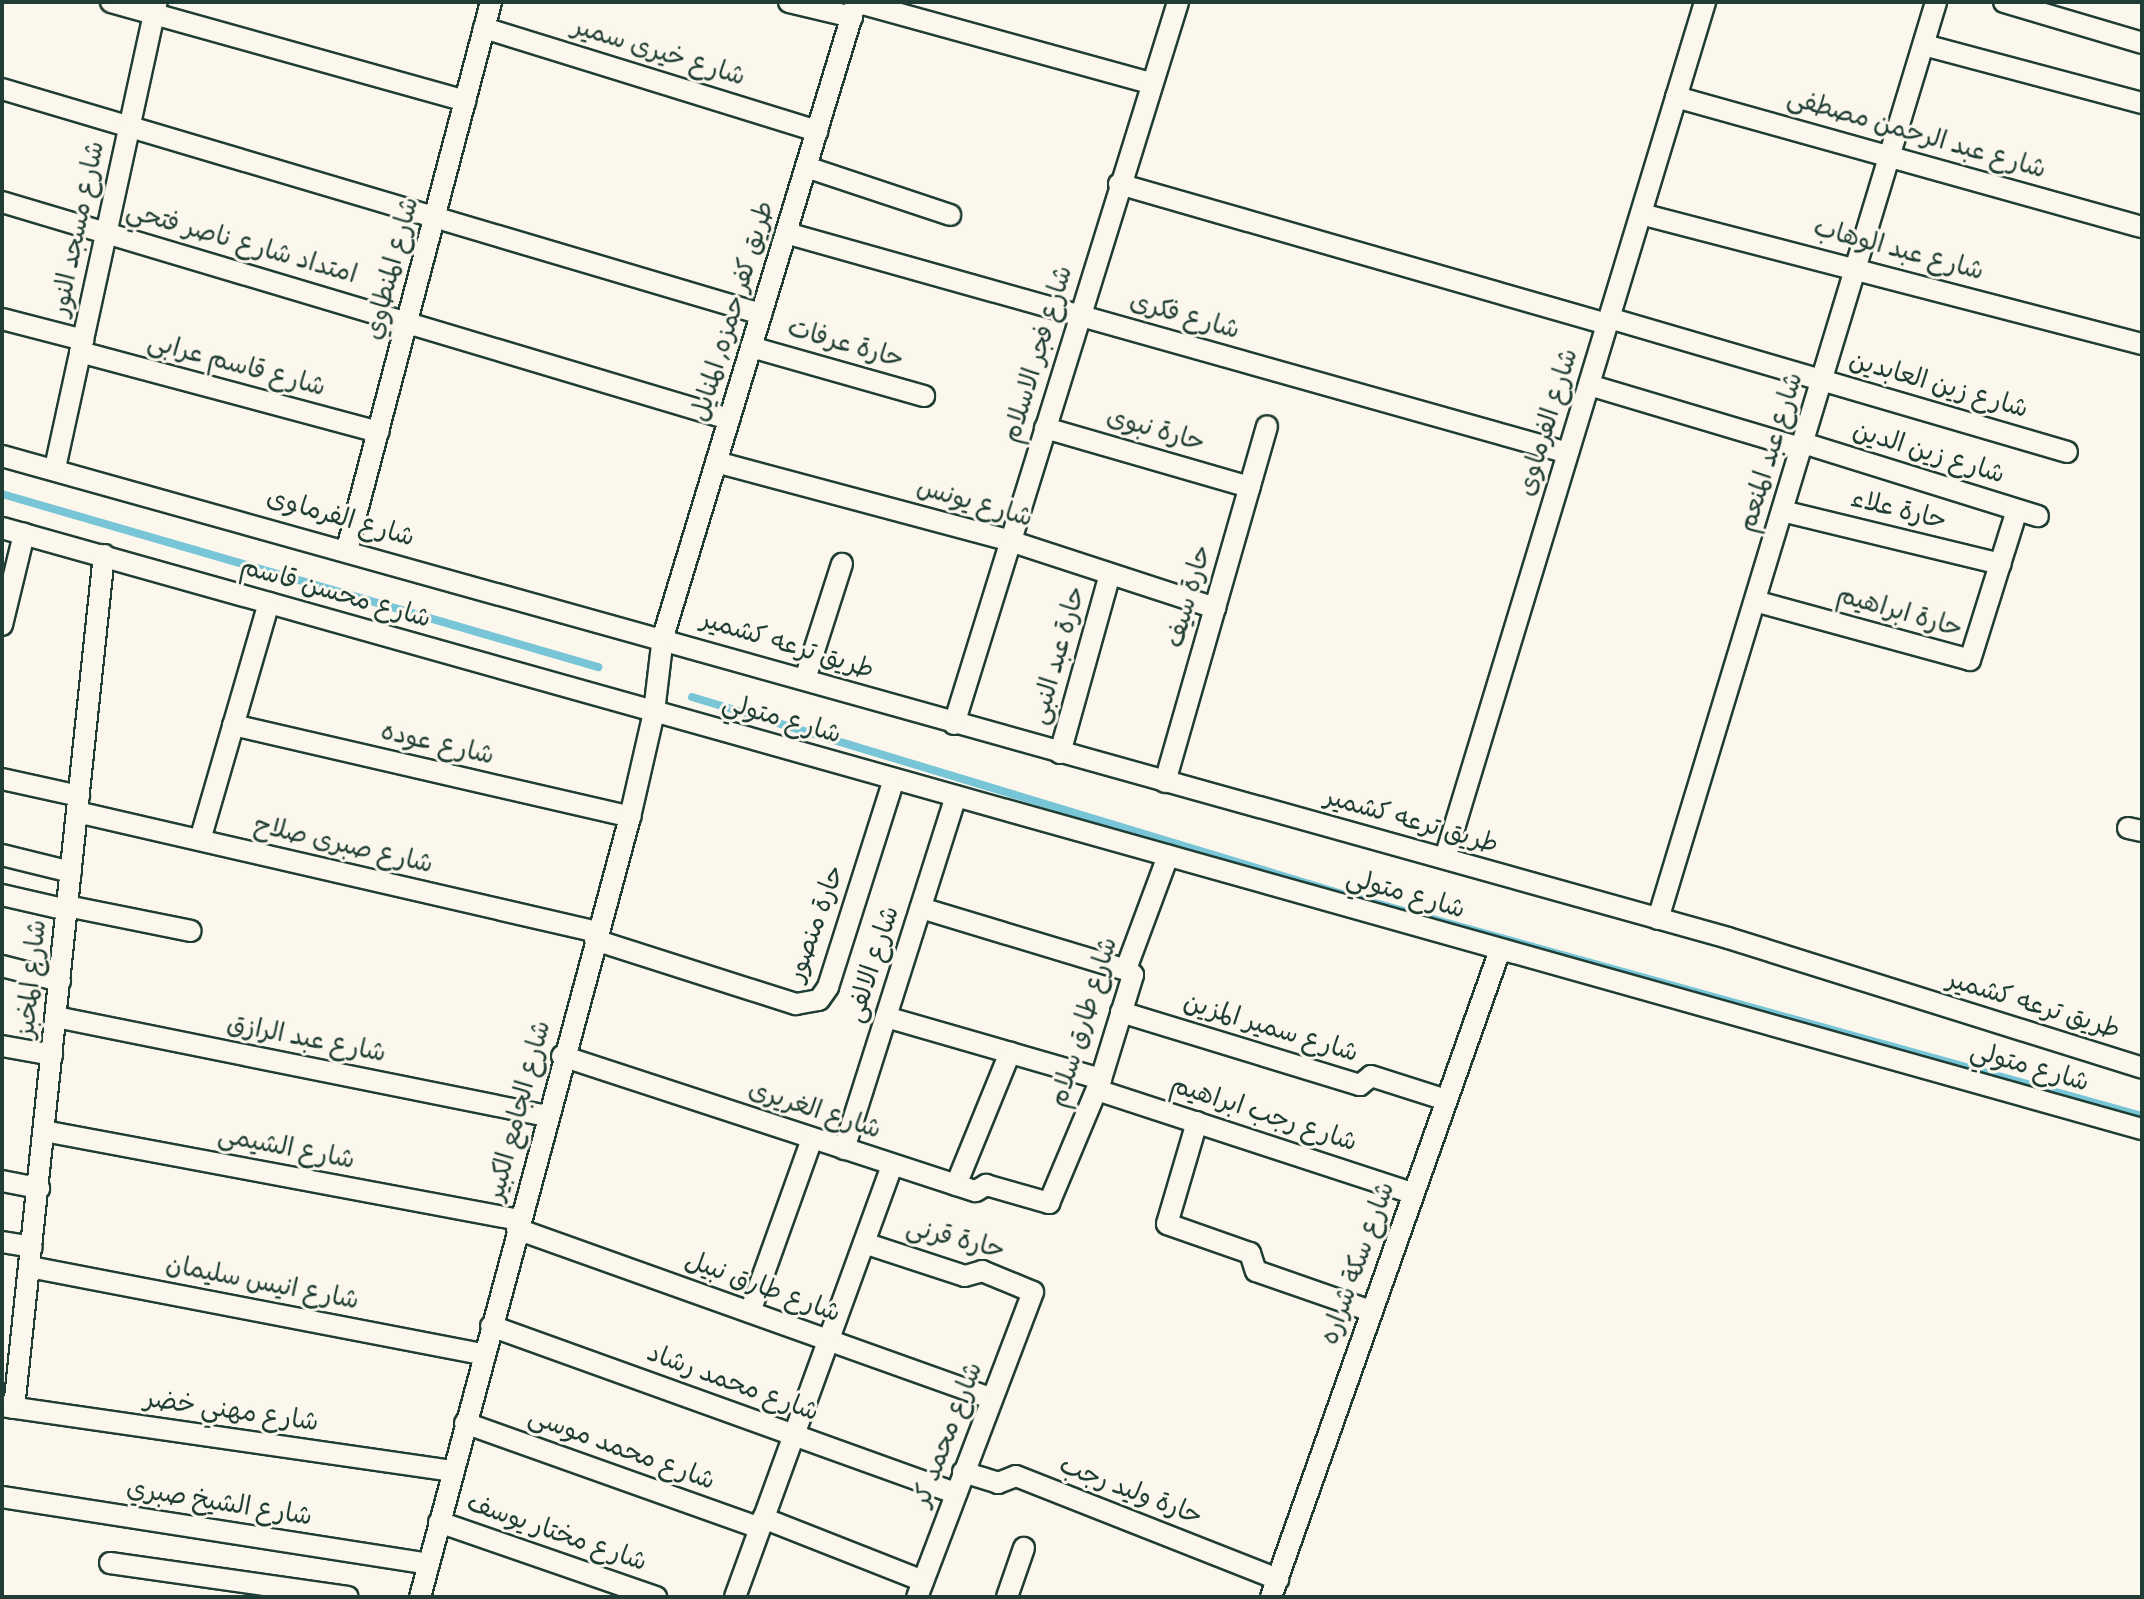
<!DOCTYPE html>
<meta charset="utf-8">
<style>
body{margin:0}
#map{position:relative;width:2144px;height:1599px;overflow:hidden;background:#fbf7ec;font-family:Dekko,"Playpen Sans Arabic",sans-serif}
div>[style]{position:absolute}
.stream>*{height:8px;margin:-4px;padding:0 4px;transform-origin:4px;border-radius:4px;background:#78c5d7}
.roads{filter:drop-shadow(2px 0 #1f3d34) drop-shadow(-2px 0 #1f3d34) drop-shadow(0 2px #1f3d34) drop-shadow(0 -2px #1f3d34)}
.minor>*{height:20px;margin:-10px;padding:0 10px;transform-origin:10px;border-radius:10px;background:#fbf7ec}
span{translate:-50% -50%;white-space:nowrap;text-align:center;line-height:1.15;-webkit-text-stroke:6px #fbf7ec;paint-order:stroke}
.street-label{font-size:26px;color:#1f3d34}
.frame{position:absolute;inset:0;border:4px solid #1f3d34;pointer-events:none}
</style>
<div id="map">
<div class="stream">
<div style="left:2px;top:494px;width:621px;rotate:16.19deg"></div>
<div style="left:692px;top:697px;width:669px;rotate:16.86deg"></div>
<div style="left:1332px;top:891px;width:841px;rotate:15.52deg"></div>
</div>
<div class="roads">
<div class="minor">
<div style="left:111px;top:2px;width:368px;rotate:15.6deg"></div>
<div style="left:789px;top:2px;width:65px;rotate:13.4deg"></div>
<div style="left:856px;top:2px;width:305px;rotate:15.4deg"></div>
<div style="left:2004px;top:2px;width:144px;rotate:16.5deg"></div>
<div style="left:484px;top:28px;width:349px;rotate:17.2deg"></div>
<div style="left:1924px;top:45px;width:226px;rotate:14.9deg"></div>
<div style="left:2px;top:89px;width:792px;rotate:16.51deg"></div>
<div style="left:1676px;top:97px;width:484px;rotate:15.6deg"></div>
<div style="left:806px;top:167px;width:152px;rotate:18.4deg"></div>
<div style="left:1119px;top:184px;width:508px;rotate:16.01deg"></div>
<div style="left:2px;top:202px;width:759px;rotate:16.62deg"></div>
<div style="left:1641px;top:214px;width:518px;rotate:14.55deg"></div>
<div style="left:786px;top:233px;width:812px;rotate:15.71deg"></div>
<div style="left:1609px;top:318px;width:477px;rotate:16.3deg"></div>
<div style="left:2px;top:319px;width:84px;rotate:14.5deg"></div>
<div style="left:751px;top:347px;width:180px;rotate:15.8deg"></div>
<div style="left:80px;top:352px;width:309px;rotate:15deg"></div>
<div style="left:1589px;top:385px;width:221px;rotate:16.6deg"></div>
<div style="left:1045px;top:428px;width:213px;rotate:16.1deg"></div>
<div style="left:1803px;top:443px;width:246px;rotate:17.3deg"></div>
<div style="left:2px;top:456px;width:1792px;rotate:15.6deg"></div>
<div style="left:1728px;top:938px;width:434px;rotate:17.4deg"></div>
<div style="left:716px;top:462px;width:304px;rotate:15deg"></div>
<div style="left:1010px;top:541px;width:216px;rotate:18.1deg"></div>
<div style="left:55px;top:468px;width:477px;rotate:-77.7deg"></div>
<div style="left:1782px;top:511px;width:225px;rotate:13.6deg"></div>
<div style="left:2px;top:528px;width:2223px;rotate:15.69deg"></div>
<div style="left:347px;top:549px;width:566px;rotate:-75.25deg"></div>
<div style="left:1755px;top:601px;width:223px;rotate:15.3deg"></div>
<div style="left:1970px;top:660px;width:157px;rotate:-72.6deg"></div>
<div style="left:2px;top:625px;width:94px;rotate:-76.4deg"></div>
<div style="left:805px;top:679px;width:121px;rotate:-72.2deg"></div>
<div style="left:954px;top:724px;width:756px;rotate:-72.76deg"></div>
<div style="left:233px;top:725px;width:408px;rotate:13deg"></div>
<div style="left:1060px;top:753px;width:186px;rotate:-74.4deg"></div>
<div style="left:2px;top:779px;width:79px;rotate:12.4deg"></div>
<div style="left:1165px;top:782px;width:370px;rotate:-74deg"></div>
<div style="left:77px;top:812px;width:534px;rotate:12.99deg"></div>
<div style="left:2128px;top:828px;width:14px;rotate:12deg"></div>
<div style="left:200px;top:840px;width:247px;rotate:-73.8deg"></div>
<div style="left:2px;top:855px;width:71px;rotate:13.8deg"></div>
<div style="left:1445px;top:858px;width:895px;rotate:-73.1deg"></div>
<div style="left:2px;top:895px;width:67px;rotate:13deg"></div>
<div style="left:67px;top:906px;width:126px;rotate:11.4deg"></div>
<div style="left:921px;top:908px;width:214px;rotate:16.8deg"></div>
<div style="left:1658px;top:919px;width:958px;rotate:-73.13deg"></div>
<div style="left:595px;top:940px;width:211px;rotate:17.7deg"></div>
<div style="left:796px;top:1004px;width:23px;rotate:-10deg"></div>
<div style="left:819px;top:1000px;width:16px;rotate:-55deg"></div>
<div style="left:828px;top:987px;width:218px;rotate:-72.4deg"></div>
<div style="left:2px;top:966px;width:60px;rotate:14.5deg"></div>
<div style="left:1121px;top:1012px;width:250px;rotate:17deg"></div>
<div style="left:1360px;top:1085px;width:14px;rotate:-39deg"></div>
<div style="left:1371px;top:1076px;width:79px;rotate:17.7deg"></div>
<div style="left:56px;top:1017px;width:500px;rotate:11.4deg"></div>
<div style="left:886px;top:1017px;width:224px;rotate:16.1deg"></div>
<div style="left:2px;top:1046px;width:51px;rotate:10.2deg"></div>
<div style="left:562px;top:1056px;width:435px;rotate:18.1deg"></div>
<div style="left:976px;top:1191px;width:12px;rotate:-31deg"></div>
<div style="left:986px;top:1185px;width:66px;rotate:15.9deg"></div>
<div style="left:1049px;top:1203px;width:134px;rotate:-67.2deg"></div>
<div style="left:1101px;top:1079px;width:109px;rotate:-72.9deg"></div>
<div style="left:1133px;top:975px;width:9px;rotate:-139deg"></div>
<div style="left:1126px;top:969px;width:121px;rotate:-69.6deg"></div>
<div style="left:1097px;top:1090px;width:332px;rotate:18.1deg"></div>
<div style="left:1197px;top:1122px;width:106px;rotate:106.4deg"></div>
<div style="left:1167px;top:1224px;width:88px;rotate:19.3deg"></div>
<div style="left:1250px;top:1253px;width:19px;rotate:72deg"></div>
<div style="left:1256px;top:1271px;width:122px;rotate:19.2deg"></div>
<div style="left:44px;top:1131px;width:483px;rotate:10.6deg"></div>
<div style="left:844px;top:1149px;width:370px;rotate:-72.4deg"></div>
<div style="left:2px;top:1181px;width:38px;rotate:11deg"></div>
<div style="left:956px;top:1185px;width:143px;rotate:-67.8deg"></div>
<div style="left:517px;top:1229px;width:502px;rotate:19.66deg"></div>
<div style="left:2px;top:1242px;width:30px;rotate:9deg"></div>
<div style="left:864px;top:1243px;width:106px;rotate:18.1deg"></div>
<div style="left:965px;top:1276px;width:18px;rotate:-16deg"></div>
<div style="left:982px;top:1271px;width:55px;rotate:22.4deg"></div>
<div style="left:1033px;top:1292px;width:326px;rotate:110.8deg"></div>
<div style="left:30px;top:1267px;width:461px;rotate:10.9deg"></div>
<div style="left:750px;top:1312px;width:184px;rotate:-70.3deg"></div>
<div style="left:491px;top:1326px;width:493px;rotate:19.8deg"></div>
<div style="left:2px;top:1406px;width:456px;rotate:8.2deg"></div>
<div style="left:14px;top:1408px;width:858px;rotate:-83.98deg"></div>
<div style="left:465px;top:1423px;width:313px;rotate:19.6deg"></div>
<div style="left:963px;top:1472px;width:37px;rotate:17deg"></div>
<div style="left:998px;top:1483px;width:19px;rotate:-21deg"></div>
<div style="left:1016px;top:1476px;width:282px;rotate:21.5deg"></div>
<div style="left:2px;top:1497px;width:432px;rotate:8.9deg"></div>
<div style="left:763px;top:1518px;width:172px;rotate:21.5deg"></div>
<div style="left:439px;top:1522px;width:230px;rotate:19.1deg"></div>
<div style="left:110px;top:1563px;width:240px;rotate:8.1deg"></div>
<div style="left:420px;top:1597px;width:808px;rotate:-74.93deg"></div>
<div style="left:630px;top:817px;width:108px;rotate:-77.1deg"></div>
<div style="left:654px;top:712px;width:76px;rotate:-83.2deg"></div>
<div style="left:663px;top:637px;width:664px;rotate:-73.09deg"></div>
<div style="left:735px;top:1597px;width:460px;rotate:-70deg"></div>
<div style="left:1007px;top:1597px;width:52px;rotate:-70.9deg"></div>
<div style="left:1271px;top:1597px;width:686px;rotate:-70.51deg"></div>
</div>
</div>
<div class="street-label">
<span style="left:658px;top:54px;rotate:17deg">شارع خيرى سمير</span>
<span style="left:1916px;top:136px;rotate:16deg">شارع عبد الرحمن مصطفى</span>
<span style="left:80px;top:229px;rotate:-78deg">شارع مسجد النور</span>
<span style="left:241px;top:245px;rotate:16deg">امتداد شارع ناصر فتحي</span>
<span style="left:1898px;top:252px;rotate:15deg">شارع عبد الوهاب</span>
<span style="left:394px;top:269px;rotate:-75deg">شارع المنطاوي</span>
<span style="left:735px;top:312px;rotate:-73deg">طريق كفر حمزه, المنايل</span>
<span style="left:1184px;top:318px;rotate:16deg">شارع فكرى</span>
<span style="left:845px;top:346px;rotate:16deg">حارة عرفات</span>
<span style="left:1040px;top:355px;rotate:-73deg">شارع فجر الاسلام</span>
<span style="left:236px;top:367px;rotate:15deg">شارع قاسم عرابى</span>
<span style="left:1938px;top:387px;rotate:16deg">شارع زين العابدين</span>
<span style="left:1550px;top:423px;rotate:-73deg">شارع الفرماوى</span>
<span style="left:1155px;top:432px;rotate:16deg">حارة نبوى</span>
<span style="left:1773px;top:453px;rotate:-73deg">شارع عبد المنعم</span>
<span style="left:1928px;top:455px;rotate:17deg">شارع زين الدين</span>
<span style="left:974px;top:505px;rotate:16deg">شارع يونس</span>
<span style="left:1898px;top:512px;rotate:14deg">حارة علاء</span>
<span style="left:340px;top:520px;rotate:16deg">شارع الفرماوى</span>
<span style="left:335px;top:595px;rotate:16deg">شارع محسن قاسم</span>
<span style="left:1191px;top:597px;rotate:-74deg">حارة سيف</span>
<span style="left:1899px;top:614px;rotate:16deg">حارة ابراهيم</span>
<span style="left:787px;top:647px;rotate:17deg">طريق ترعه كشمير</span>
<span style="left:1060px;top:656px;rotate:-74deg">حارة عبد النبى</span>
<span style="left:781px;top:721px;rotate:16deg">شارع متولي</span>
<span style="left:437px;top:746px;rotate:13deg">شارع عوده</span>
<span style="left:1411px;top:823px;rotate:16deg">طريق ترعه كشمير</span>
<span style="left:343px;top:847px;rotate:13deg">شارع صبرى صلاح</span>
<span style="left:1405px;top:896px;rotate:16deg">شارع متولي</span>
<span style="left:818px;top:924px;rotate:-70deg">حارة منصور</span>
<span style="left:875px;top:965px;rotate:-72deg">شارع الالفى</span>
<span style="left:34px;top:979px;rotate:-84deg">شارع المخبز</span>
<span style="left:2033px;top:1007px;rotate:17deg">طريق ترعه كشمير</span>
<span style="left:1086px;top:1023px;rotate:-73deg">شارع طارق سلام</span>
<span style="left:1270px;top:1030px;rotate:17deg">شارع سمير المزين</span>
<span style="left:306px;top:1041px;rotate:11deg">شارع عبد الرازق</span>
<span style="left:2029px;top:1069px;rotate:16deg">شارع متولي</span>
<span style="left:521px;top:1111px;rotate:-75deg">شارع الجامع الكبير</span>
<span style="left:814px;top:1112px;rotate:18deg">شارع الغريرى</span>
<span style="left:1263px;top:1116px;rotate:18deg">شارع رجب ابراهيم</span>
<span style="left:286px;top:1150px;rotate:11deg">شارع الشيمى</span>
<span style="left:955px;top:1241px;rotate:14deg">حارة قرنى</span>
<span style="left:1360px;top:1264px;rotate:-70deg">شارع سكة شراره</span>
<span style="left:262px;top:1285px;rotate:11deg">شارع انيس سليمان</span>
<span style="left:762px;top:1289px;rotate:20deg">شارع طارق نبيل</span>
<span style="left:732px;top:1385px;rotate:20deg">شارع محمد رشاد</span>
<span style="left:231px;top:1413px;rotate:8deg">شارع مهني خضر</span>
<span style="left:950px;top:1435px;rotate:-69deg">شارع محمد كر</span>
<span style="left:621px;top:1451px;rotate:20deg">شارع محمد موسى</span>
<span style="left:1130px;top:1493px;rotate:21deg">حارة وليد رجب</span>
<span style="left:219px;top:1505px;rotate:9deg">شارع الشيخ صبري</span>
<span style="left:556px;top:1535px;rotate:19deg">شارع مختار يوسف</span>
</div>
<div class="frame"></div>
</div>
